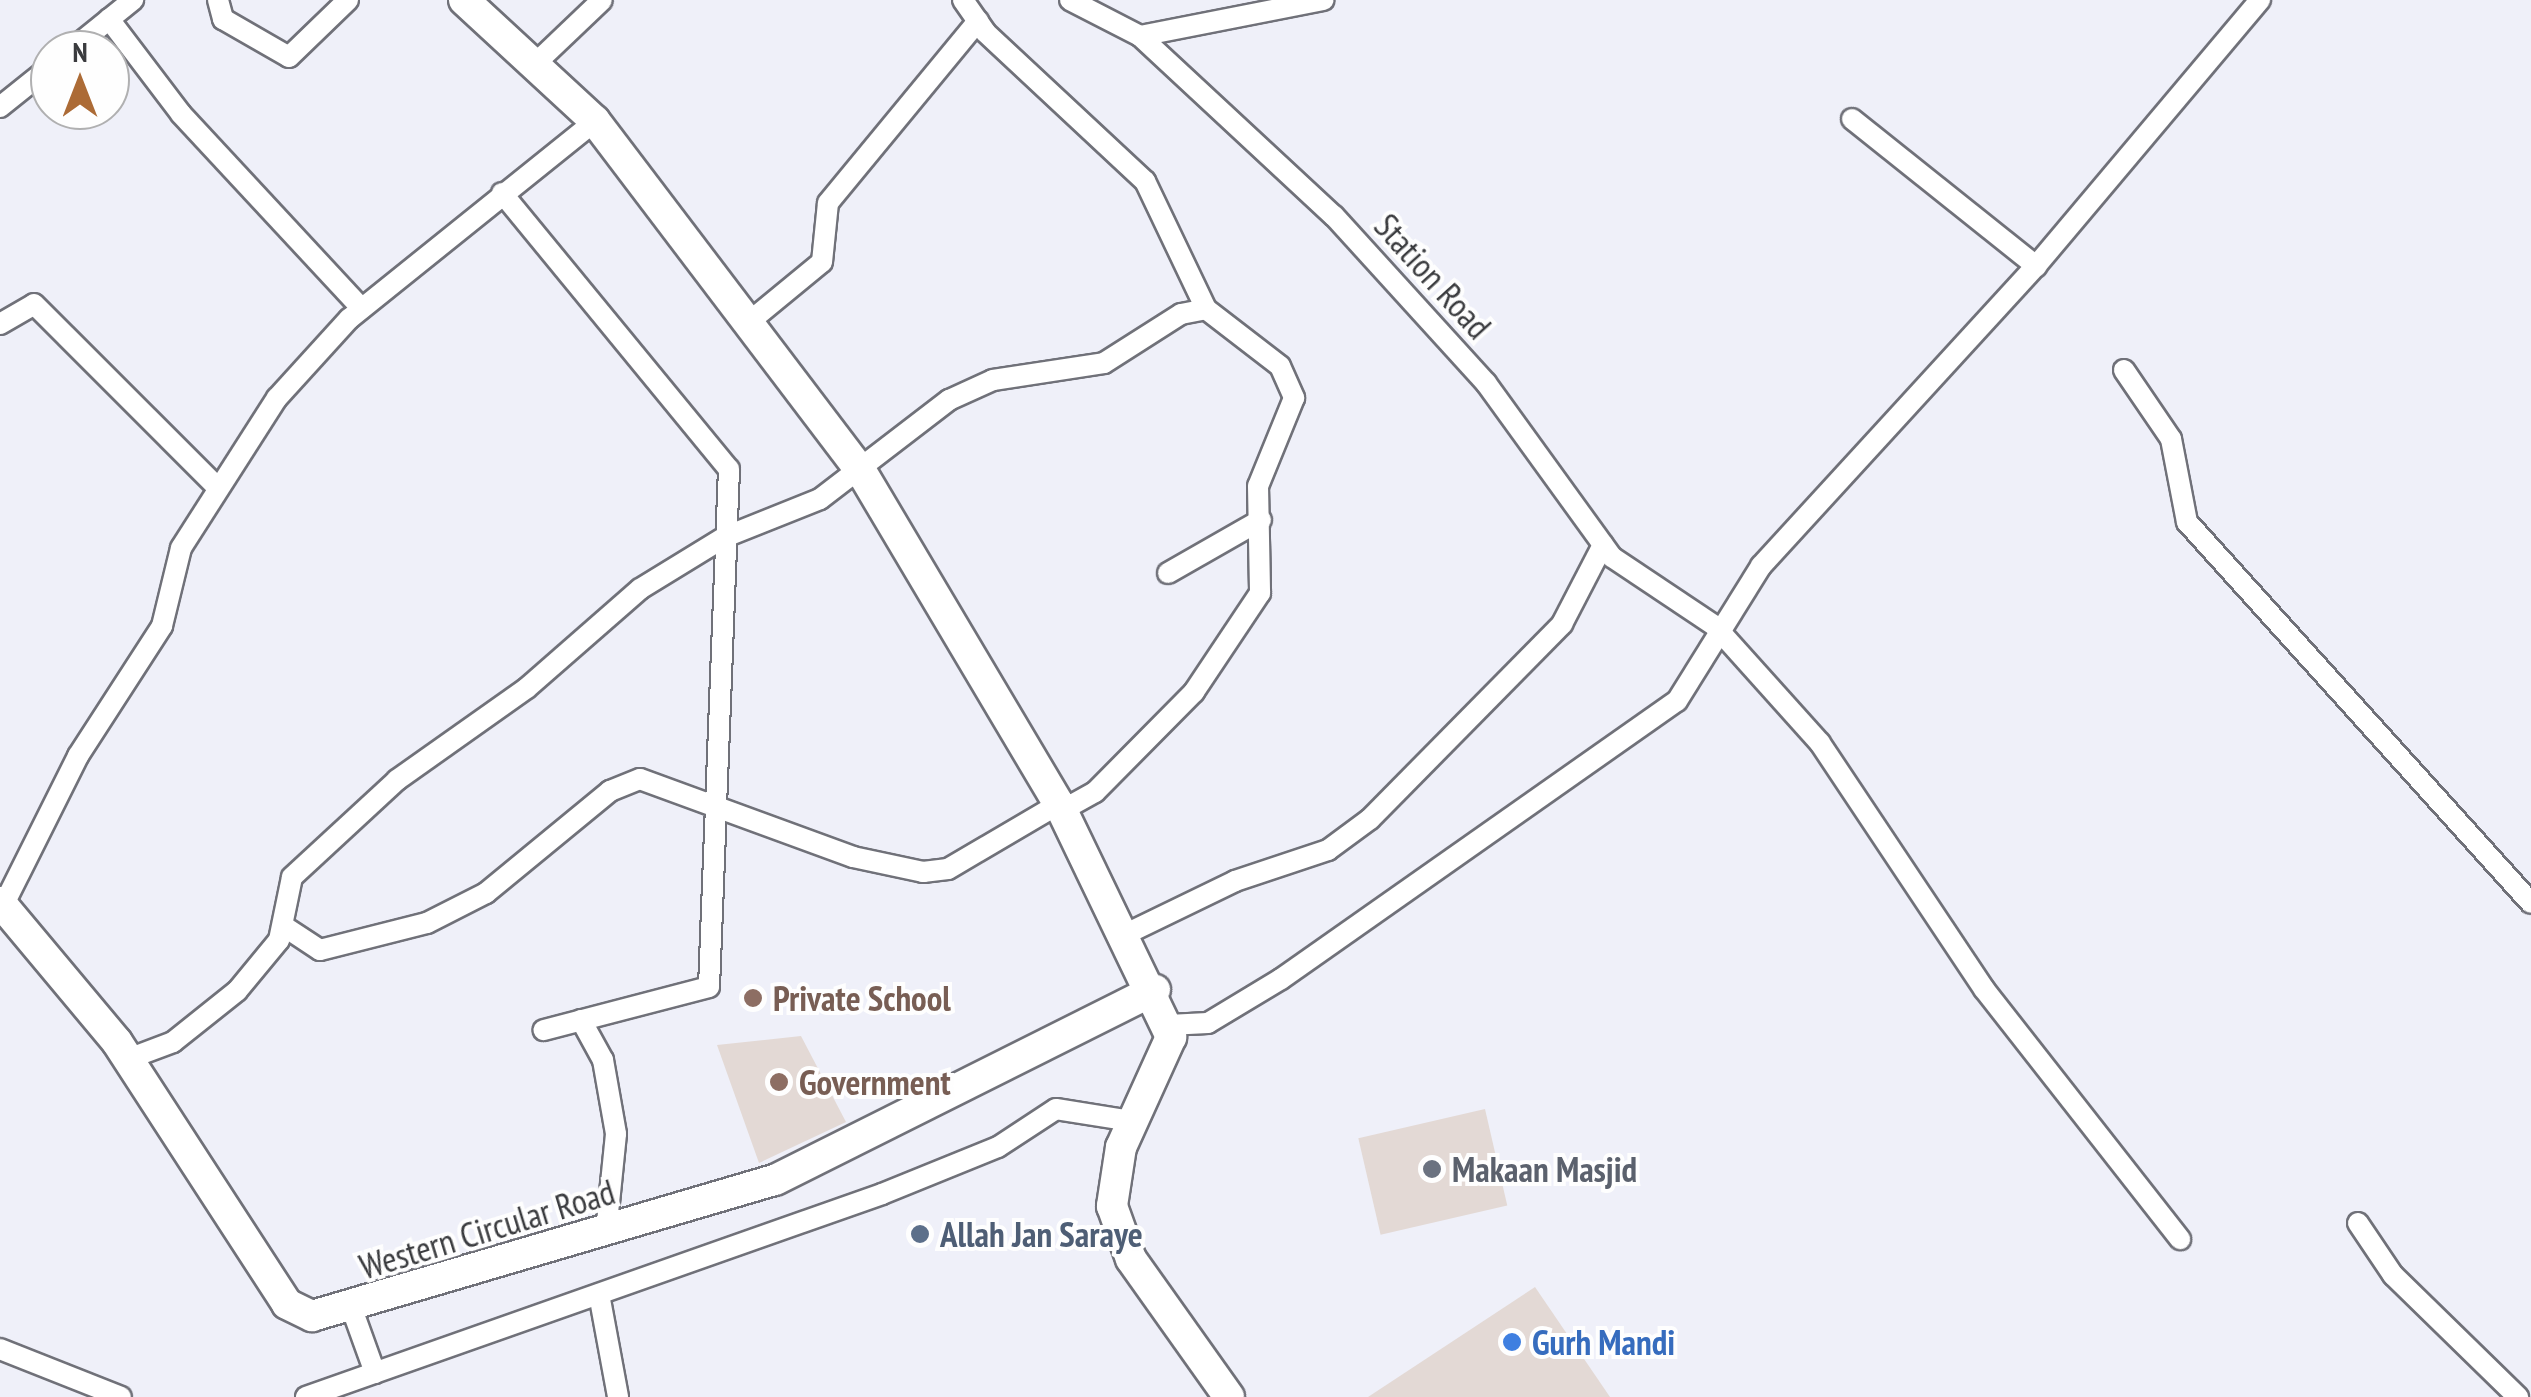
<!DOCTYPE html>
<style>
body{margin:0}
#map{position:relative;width:2531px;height:1397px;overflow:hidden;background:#eff0f9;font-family:"PT Sans Narrow",sans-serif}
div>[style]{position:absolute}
.building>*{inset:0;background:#e3d9d5;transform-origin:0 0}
.roads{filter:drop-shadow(2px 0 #707179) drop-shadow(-2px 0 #707179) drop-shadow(0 2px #707179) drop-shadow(0 -2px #707179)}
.street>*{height:20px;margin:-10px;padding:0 10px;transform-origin:10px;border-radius:10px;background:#fff}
.secondary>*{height:30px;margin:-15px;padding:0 15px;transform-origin:15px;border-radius:15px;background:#fff}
.dots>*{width:28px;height:28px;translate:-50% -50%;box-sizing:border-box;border:5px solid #fefefe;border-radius:50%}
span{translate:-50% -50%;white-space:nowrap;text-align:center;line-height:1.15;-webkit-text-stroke:8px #fefefe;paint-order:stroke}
.street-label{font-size:35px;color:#3a3b3e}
.education-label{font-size:35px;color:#785e54;font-weight:700}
.left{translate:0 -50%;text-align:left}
.worship-label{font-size:35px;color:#5b616d;font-weight:700}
.service-label{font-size:35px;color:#4e5e75;font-weight:700}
.shop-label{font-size:35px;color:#366cbe;font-weight:700}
.north{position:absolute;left:30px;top:30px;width:100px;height:100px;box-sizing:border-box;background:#fefefe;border:2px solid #b0b0b1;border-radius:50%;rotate:0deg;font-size:28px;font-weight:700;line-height:40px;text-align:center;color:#3a3b3e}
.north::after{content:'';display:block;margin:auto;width:35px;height:45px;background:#ac6b36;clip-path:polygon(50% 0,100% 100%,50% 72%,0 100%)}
</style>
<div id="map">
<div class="building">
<div style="clip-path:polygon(801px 1036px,846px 1122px,759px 1163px,717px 1045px)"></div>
<div style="left:1485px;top:1109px;width:99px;height:130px;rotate:77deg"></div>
<div style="clip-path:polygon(1535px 1287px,1610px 1397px,1368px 1397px)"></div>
</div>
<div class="roads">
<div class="street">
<div style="left:218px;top:0;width:20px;rotate:75deg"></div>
<div style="left:223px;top:19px;width:76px;rotate:29.9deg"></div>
<div style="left:289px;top:57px;width:82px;rotate:-44deg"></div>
<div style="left:963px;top:0;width:39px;rotate:55deg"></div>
<div style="left:985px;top:32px;width:219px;rotate:43deg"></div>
<div style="left:1145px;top:181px;width:142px;rotate:64.5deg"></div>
<div style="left:1070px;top:0;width:79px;rotate:27.2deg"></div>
<div style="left:1140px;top:36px;width:265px;rotate:42.9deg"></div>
<div style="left:1334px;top:216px;width:226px;rotate:47.7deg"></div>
<div style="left:1486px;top:383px;width:215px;rotate:54.1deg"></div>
<div style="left:1612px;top:557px;width:124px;rotate:33.8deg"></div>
<div style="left:1715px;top:626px;width:157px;rotate:48.1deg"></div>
<div style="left:1820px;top:743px;width:296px;rotate:56.3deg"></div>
<div style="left:1984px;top:989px;width:318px;rotate:51.9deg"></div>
<div style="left:109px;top:19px;width:119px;rotate:52.8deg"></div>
<div style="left:181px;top:114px;width:265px;rotate:47.1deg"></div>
<div style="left:1140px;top:36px;width:187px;rotate:-11.1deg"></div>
<div style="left:71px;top:50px;width:80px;rotate:-38.9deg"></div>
<div style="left:538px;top:61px;width:88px;rotate:-43.6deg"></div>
<div style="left:0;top:107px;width:64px;rotate:-38.7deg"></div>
<div style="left:1852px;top:119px;width:236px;rotate:38.6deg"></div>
<div style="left:502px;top:193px;width:357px;rotate:50.6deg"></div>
<div style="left:729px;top:469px;width:518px;rotate:92.21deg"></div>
<div style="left:709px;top:987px;width:171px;rotate:165.4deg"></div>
<div style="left:749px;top:322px;width:94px;rotate:-39.4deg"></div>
<div style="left:822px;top:262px;width:59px;rotate:-84.2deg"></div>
<div style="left:828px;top:203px;width:236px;rotate:-50.5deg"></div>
<div style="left:0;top:324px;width:39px;rotate:-30deg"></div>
<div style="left:34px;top:304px;width:259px;rotate:45deg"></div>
<div style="left:2124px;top:370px;width:83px;rotate:55.7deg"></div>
<div style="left:2171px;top:439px;width:85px;rotate:79.1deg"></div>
<div style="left:2187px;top:522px;width:513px;rotate:47.92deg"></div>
<div style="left:1168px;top:573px;width:107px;rotate:-29.7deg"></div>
<div style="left:3px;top:906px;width:168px;rotate:-63.4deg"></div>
<div style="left:78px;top:756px;width:155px;rotate:-57.1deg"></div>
<div style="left:162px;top:626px;width:80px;rotate:-76.3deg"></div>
<div style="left:181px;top:548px;width:178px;rotate:-57.4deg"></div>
<div style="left:277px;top:398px;width:107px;rotate:-47.7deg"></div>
<div style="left:349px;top:319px;width:316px;rotate:-38.8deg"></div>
<div style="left:285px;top:927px;width:42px;rotate:33.3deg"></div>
<div style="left:320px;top:950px;width:110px;rotate:-14.2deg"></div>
<div style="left:427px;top:923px;width:66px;rotate:-27deg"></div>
<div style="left:486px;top:893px;width:161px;rotate:-39.4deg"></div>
<div style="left:610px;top:791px;width:32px;rotate:-22deg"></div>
<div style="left:640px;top:779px;width:227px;rotate:20.1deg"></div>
<div style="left:853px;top:857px;width:72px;rotate:12.1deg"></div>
<div style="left:923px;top:872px;width:25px;rotate:-7deg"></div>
<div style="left:948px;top:869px;width:129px;rotate:-30.4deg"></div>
<div style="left:1126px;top:934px;width:121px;rotate:-25.9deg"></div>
<div style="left:1235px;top:881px;width:98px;rotate:-18.4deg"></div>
<div style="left:1328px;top:850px;width:52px;rotate:-36.4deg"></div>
<div style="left:1370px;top:819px;width:274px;rotate:-45.4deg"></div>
<div style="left:1562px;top:624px;width:89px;rotate:-62.6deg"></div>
<div style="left:581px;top:1020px;width:46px;rotate:61.2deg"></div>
<div style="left:603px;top:1060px;width:75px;rotate:80deg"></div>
<div style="left:616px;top:1134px;width:100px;rotate:95.8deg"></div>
<div style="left:1168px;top:1025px;width:40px;rotate:-2.9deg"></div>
<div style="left:1208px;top:1023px;width:85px;rotate:-31.1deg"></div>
<div style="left:1281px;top:979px;width:484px;rotate:-35.1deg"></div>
<div style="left:1677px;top:701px;width:159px;rotate:-58.1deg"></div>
<div style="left:1761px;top:566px;width:407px;rotate:-47.5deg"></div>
<div style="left:2036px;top:266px;width:348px;rotate:-49.9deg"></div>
<div style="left:128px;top:1059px;width:48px;rotate:-20.7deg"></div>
<div style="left:173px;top:1042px;width:82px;rotate:-38.6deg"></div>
<div style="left:237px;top:991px;width:66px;rotate:-50.5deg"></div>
<div style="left:279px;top:940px;width:64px;rotate:-78.3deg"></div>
<div style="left:292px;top:877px;width:143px;rotate:-42.7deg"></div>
<div style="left:397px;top:780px;width:159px;rotate:-35.3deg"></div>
<div style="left:527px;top:688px;width:150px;rotate:-41.2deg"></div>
<div style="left:640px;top:589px;width:100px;rotate:-31.5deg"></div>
<div style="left:725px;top:537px;width:102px;rotate:-21.8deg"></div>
<div style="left:820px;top:499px;width:163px;rotate:-37.5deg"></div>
<div style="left:949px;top:400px;width:48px;rotate:-24.4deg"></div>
<div style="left:993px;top:380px;width:112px;rotate:-8.7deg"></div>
<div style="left:1104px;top:363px;width:91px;rotate:-32.5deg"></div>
<div style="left:1181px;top:314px;width:25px;rotate:-11deg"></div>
<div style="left:1206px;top:309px;width:93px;rotate:37.6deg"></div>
<div style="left:1280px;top:366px;width:35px;rotate:66deg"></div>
<div style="left:1294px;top:398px;width:95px;rotate:112.2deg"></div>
<div style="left:1258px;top:486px;width:107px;rotate:88.9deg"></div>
<div style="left:1260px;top:593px;width:119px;rotate:123.7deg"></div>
<div style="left:1194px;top:692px;width:141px;rotate:134.7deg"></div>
<div style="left:1095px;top:792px;width:38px;rotate:151deg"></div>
<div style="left:2358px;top:1223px;width:63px;rotate:56.1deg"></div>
<div style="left:2393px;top:1275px;width:175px;rotate:44.3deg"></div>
<div style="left:599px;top:1294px;width:105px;rotate:79.5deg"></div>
<div style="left:352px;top:1309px;width:68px;rotate:70.2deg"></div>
<div style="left:0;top:1349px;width:130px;rotate:21.6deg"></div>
<div style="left:306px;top:1397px;width:611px;rotate:-19.41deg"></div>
<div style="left:882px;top:1194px;width:125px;rotate:-22.1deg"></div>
<div style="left:998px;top:1147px;width:69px;rotate:-33.2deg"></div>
<div style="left:1056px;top:1109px;width:77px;rotate:9deg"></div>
</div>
<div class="secondary">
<div style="left:464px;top:0;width:178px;rotate:42.7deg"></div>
<div style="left:595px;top:121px;width:440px;rotate:52.8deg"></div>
<div style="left:861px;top:471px;width:387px;rotate:59.3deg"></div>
<div style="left:1059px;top:804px;width:259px;rotate:64.3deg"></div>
<div style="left:1171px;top:1037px;width:121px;rotate:114.4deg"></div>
<div style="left:1121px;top:1147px;width:60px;rotate:98.7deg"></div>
<div style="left:1112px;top:1206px;width:56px;rotate:70.3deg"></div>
<div style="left:1131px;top:1259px;width:169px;rotate:54.6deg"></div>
<div style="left:0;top:902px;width:182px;rotate:50.1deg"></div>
<div style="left:117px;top:1042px;width:312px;rotate:57deg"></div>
<div style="left:287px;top:1304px;width:28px;rotate:26deg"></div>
<div style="left:312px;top:1316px;width:483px;rotate:-16.4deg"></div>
<div style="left:775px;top:1180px;width:425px;rotate:-26.6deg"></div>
</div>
</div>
<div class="dots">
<div style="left:753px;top:998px;background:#8d6e63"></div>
<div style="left:779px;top:1082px;background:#8d6e63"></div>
<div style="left:1432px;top:1169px;background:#6b7280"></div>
<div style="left:920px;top:1234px;background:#5c6f8a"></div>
<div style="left:1512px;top:1342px;background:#3f7fe0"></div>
</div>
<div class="street-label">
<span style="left:1433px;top:276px;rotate:48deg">Station Road</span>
<span style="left:487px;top:1229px;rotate:-17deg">Western Circular Road</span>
</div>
<div class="education-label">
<span class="left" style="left:773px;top:998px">Private School</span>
<span class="left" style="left:799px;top:1082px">Government</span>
</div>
<div class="worship-label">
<span class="left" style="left:1452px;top:1169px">Makaan Masjid</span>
</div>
<div class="service-label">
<span class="left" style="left:940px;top:1234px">Allah Jan Saraye</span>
</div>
<div class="shop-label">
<span class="left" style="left:1532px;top:1342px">Gurh Mandi</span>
</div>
<div class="north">N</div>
</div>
